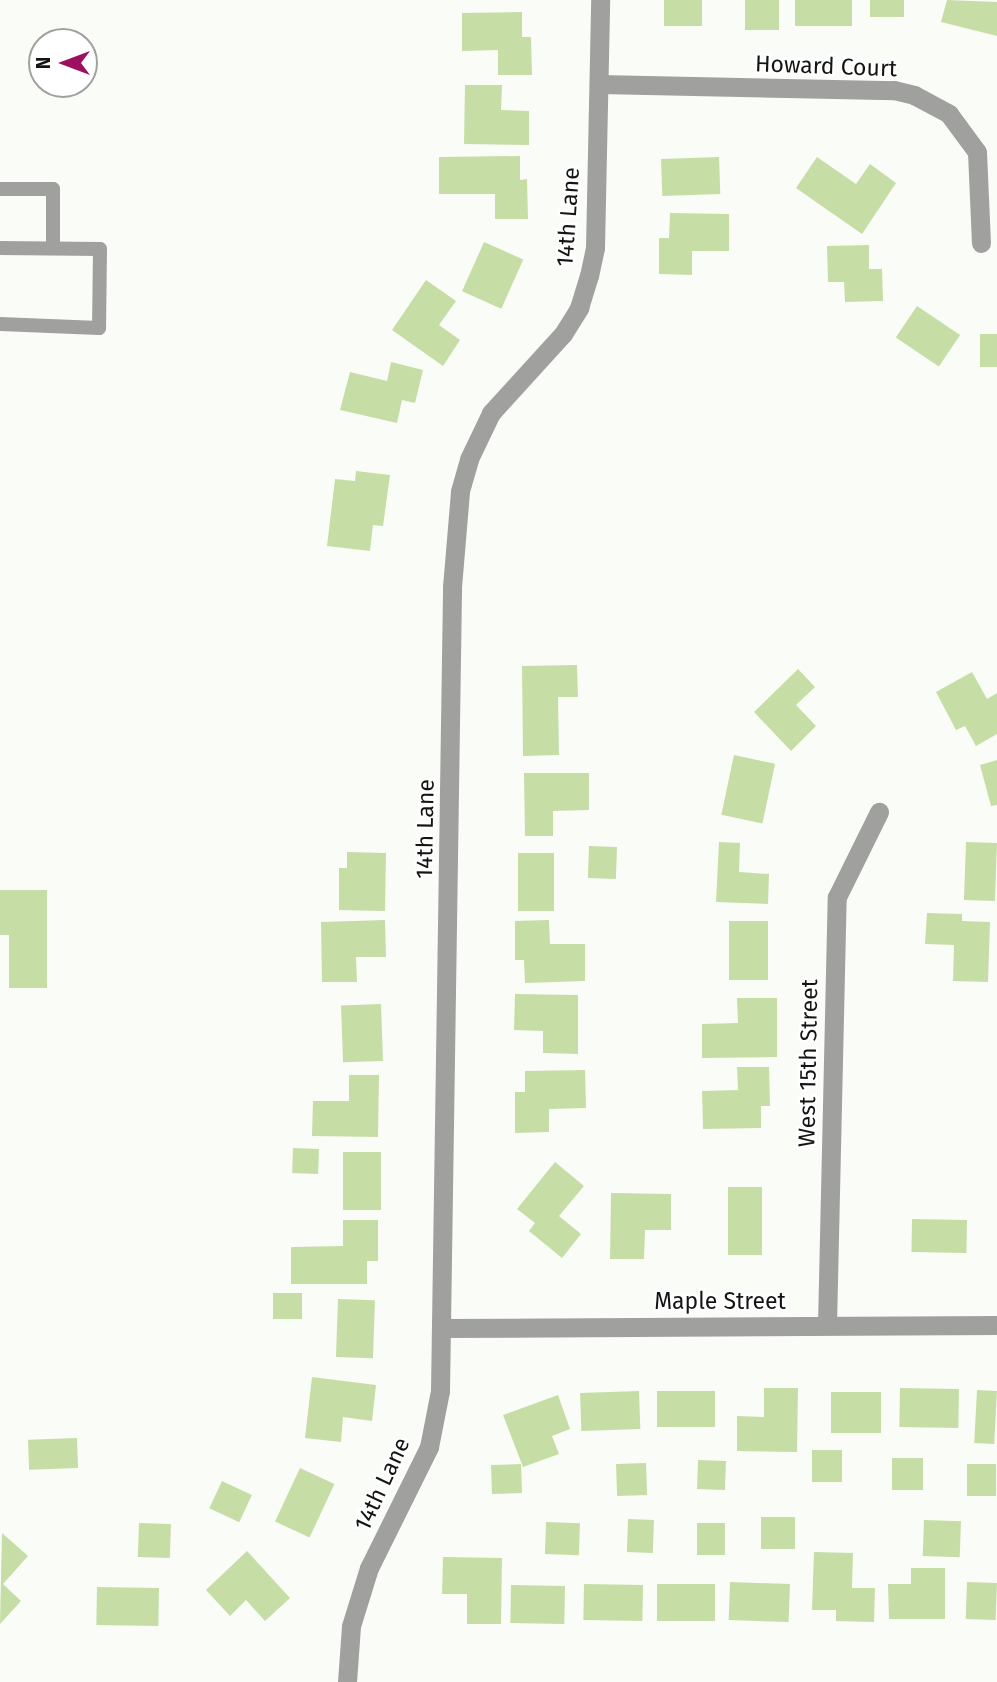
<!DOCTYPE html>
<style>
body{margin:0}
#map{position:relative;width:997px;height:1682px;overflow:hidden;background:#fafcf8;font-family:"Fira Sans",sans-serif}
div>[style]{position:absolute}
.building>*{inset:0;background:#c6dea5;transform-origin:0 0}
.service>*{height:14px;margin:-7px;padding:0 7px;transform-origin:7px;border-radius:7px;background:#a0a19f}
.minor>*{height:19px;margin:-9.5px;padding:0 9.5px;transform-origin:9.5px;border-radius:9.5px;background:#a0a19f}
span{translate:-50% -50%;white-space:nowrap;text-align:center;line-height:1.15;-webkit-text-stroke:5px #fff;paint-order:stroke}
.street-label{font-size:23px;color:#141513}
.north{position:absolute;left:28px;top:28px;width:70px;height:70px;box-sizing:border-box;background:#fff;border:2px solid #a1a1a1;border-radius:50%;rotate:270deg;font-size:19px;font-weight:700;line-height:28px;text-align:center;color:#141513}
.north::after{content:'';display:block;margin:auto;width:24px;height:32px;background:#9c105f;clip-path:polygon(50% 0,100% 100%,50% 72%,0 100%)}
</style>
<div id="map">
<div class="building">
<div style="left:664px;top:0;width:38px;height:26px"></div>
<div style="left:745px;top:0;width:34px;height:30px"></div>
<div style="left:795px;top:0;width:57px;height:26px"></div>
<div style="left:870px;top:0;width:34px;height:17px"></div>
<div style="clip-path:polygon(947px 0,997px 2px,997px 36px,941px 22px)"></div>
<div style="clip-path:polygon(522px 12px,522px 37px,531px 37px,532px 75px,498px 75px,498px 50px,462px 51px,462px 13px)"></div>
<div style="clip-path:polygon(465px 85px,502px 85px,501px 110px,529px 111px,529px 145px,464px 144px)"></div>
<div style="clip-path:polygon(520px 156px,520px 180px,527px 179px,528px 219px,495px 219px,495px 194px,439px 194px,439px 157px)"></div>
<div style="left:719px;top:157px;width:37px;height:58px;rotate:88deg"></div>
<div style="clip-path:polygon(817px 157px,856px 184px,870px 164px,896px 183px,862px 234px,796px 188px)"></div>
<div style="clip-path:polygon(670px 213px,729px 214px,729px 251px,692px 251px,692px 275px,659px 274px,659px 238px,669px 238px)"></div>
<div style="left:484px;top:242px;width:43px;height:54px;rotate:24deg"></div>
<div style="clip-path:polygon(869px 245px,869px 269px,882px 269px,883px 301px,845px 302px,844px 282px,828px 282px,827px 246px)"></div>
<div style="clip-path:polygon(426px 280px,456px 301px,439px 325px,460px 340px,443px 366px,392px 330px)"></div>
<div style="left:917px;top:306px;width:52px;height:38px;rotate:34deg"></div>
<div style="left:997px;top:334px;width:33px;height:17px;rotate:90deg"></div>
<div style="clip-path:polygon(391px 362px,423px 370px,415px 403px,402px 400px,397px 423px,340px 410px,350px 372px,387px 381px)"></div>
<div style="clip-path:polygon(356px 471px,390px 475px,383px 526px,373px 525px,370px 551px,327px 546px,335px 479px,355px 481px)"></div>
<div style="clip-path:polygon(577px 665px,578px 697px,558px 697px,559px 755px,523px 756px,522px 666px)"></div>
<div style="clip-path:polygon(798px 669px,815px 687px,796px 705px,816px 726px,791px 751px,754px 712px)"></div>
<div style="clip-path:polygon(972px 672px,987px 699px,997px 693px,997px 734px,976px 746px,965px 726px,956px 730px,936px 692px)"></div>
<div style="left:734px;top:755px;width:42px;height:61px;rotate:12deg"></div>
<div style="clip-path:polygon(997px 760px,997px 805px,991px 806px,980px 765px)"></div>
<div style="clip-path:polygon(524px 773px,589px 773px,589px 810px,553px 811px,553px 836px,525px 836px)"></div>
<div style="clip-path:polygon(719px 842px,740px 843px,739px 872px,769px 874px,768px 904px,716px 902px)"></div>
<div style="left:966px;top:842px;width:31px;height:58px;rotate:2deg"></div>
<div style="left:589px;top:846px;width:28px;height:32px;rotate:2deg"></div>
<div style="clip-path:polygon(347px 852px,386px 853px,385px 911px,339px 910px,339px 868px,347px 868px)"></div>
<div style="left:518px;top:853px;width:36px;height:58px"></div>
<div style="clip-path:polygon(0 890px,47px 890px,47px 988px,9px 988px,9px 935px,0 935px)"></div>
<div style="clip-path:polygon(927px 913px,962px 914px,962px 921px,990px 922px,988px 982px,953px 981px,954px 945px,925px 944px)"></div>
<div style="clip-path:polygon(385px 920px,386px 957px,356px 957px,357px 982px,322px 982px,321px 922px)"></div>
<div style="clip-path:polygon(549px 920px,550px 944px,585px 944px,585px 981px,525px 983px,524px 960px,515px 960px,515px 921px)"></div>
<div style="left:729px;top:921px;width:39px;height:59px"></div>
<div style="clip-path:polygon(515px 994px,578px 995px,578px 1054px,543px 1053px,543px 1031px,514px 1030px)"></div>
<div style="clip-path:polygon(737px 998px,777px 998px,777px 1057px,702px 1058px,702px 1024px,738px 1023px)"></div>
<div style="left:381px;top:1004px;width:57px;height:40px;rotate:88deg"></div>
<div style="clip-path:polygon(737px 1067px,769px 1067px,770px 1106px,761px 1106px,761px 1128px,703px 1129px,702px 1091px,738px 1090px)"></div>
<div style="clip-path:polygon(585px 1070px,586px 1108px,549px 1109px,549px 1132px,515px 1133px,515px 1092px,525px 1092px,525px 1071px)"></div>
<div style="clip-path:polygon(349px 1075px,379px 1075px,378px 1137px,312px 1136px,313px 1101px,349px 1101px)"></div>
<div style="left:293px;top:1148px;width:26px;height:25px;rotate:2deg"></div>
<div style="left:343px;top:1152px;width:38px;height:58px"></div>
<div style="clip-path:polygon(555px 1162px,584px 1186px,559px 1216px,581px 1234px,562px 1258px,529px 1231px,535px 1223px,517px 1209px)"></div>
<div style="left:728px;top:1187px;width:34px;height:68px"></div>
<div style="clip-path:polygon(611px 1193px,671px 1194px,671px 1230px,645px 1230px,644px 1259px,610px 1259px)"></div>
<div style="left:912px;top:1219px;width:55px;height:33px;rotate:1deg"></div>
<div style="clip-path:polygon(343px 1220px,378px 1220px,378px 1261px,367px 1261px,367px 1284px,291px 1284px,291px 1247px,343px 1246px)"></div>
<div style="left:302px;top:1293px;width:26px;height:29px;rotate:90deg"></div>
<div style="left:338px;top:1299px;width:37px;height:58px;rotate:2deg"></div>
<div style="clip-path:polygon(312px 1377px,376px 1385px,372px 1421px,343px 1417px,341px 1442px,305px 1438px)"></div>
<div style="clip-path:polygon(764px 1388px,798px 1388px,797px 1452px,737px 1451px,737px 1416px,764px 1417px)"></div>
<div style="left:900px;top:1388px;width:59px;height:39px;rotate:1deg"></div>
<div style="left:977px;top:1390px;width:20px;height:53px;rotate:3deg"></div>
<div style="left:639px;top:1391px;width:38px;height:59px;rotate:88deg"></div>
<div style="left:657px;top:1391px;width:58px;height:36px"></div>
<div style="left:831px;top:1392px;width:50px;height:41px"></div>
<div style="clip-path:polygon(558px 1395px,570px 1429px,552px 1436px,559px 1454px,523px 1467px,503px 1415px)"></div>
<div style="left:77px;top:1438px;width:30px;height:49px;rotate:88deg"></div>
<div style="left:812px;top:1450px;width:30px;height:32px"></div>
<div style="left:923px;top:1458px;width:32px;height:31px;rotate:90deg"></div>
<div style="left:698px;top:1460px;width:28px;height:29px;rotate:2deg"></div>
<div style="left:646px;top:1463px;width:32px;height:30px;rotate:88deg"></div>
<div style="left:521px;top:1464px;width:29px;height:30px;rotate:88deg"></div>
<div style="left:967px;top:1464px;width:29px;height:32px"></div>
<div style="left:300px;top:1468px;width:38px;height:59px;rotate:25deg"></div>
<div style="left:222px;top:1481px;width:33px;height:30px;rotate:25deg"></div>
<div style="left:761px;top:1517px;width:34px;height:32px"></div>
<div style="left:628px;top:1519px;width:26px;height:33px;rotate:2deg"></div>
<div style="left:924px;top:1520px;width:37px;height:36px;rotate:2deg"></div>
<div style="left:546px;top:1522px;width:34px;height:32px;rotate:2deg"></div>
<div style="left:139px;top:1523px;width:32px;height:34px;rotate:2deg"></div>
<div style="left:697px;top:1523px;width:28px;height:32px"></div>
<div style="clip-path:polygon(2px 1533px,28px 1556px,3px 1584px,21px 1601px,0 1624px)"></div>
<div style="clip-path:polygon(247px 1551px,290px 1598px,265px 1621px,246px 1600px,230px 1616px,206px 1590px)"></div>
<div style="clip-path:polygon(814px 1552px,853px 1553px,852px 1588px,875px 1588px,874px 1622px,836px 1621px,836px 1610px,812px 1610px)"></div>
<div style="clip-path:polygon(443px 1557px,502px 1558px,501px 1624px,467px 1624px,467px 1594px,442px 1594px)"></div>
<div style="clip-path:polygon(911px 1568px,945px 1568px,945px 1619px,889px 1619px,888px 1584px,911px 1584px)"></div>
<div style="left:730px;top:1582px;width:60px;height:38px;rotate:2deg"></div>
<div style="left:967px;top:1582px;width:30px;height:37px;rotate:2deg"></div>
<div style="left:584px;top:1584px;width:59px;height:36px;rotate:1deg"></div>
<div style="left:657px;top:1584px;width:58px;height:37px"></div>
<div style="left:511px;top:1585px;width:54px;height:38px;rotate:1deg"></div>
<div style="left:97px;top:1587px;width:62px;height:38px;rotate:1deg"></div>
</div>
<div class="service">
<div style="left:0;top:189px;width:53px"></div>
<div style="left:53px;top:189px;width:59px;rotate:90deg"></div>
<div style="left:0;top:248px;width:100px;rotate:0.6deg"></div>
<div style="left:100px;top:249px;width:79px;rotate:90.7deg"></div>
<div style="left:99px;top:328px;width:99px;rotate:-177.7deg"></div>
</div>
<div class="minor">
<div style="left:599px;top:84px;width:295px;rotate:1.2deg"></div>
<div style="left:894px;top:90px;width:21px;rotate:14deg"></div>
<div style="left:914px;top:95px;width:40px;rotate:28deg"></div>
<div style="left:949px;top:114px;width:47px;rotate:53.6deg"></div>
<div style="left:977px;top:152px;width:91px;rotate:87.5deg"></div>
<div style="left:827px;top:1325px;width:428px;rotate:-88.7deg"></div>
<div style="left:837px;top:897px;width:95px;rotate:-63.7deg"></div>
<div style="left:443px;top:1328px;width:554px;rotate:-0.31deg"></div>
<div style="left:347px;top:1682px;width:56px;rotate:-85.9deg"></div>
<div style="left:351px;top:1626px;width:61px;rotate:-72.8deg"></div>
<div style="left:369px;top:1568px;width:135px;rotate:-63.6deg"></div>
<div style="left:429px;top:1447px;width:57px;rotate:-78.9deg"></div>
<div style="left:440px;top:1391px;width:804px;rotate:-89.14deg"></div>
<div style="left:452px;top:587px;width:96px;rotate:-85.2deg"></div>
<div style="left:460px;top:491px;width:33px;rotate:-74deg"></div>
<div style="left:469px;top:459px;width:51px;rotate:-64.4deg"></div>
<div style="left:491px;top:413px;width:107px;rotate:-47.7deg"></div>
<div style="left:563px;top:334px;width:31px;rotate:-58deg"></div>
<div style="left:579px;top:308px;width:34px;rotate:-73deg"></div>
<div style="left:589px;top:276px;width:29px;rotate:-78deg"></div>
<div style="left:595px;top:248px;width:248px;rotate:-88.8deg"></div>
</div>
<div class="street-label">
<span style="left:826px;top:66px;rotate:2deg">Howard Court</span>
<span style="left:568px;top:217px;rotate:-86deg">14th Lane</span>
<span style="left:425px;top:829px;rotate:-89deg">14th Lane</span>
<span style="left:808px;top:1063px;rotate:-89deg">West 15th Street</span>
<span style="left:720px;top:1301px">Maple Street</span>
<span style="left:382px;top:1484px;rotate:-65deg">14th Lane</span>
</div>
<div class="north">N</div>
</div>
